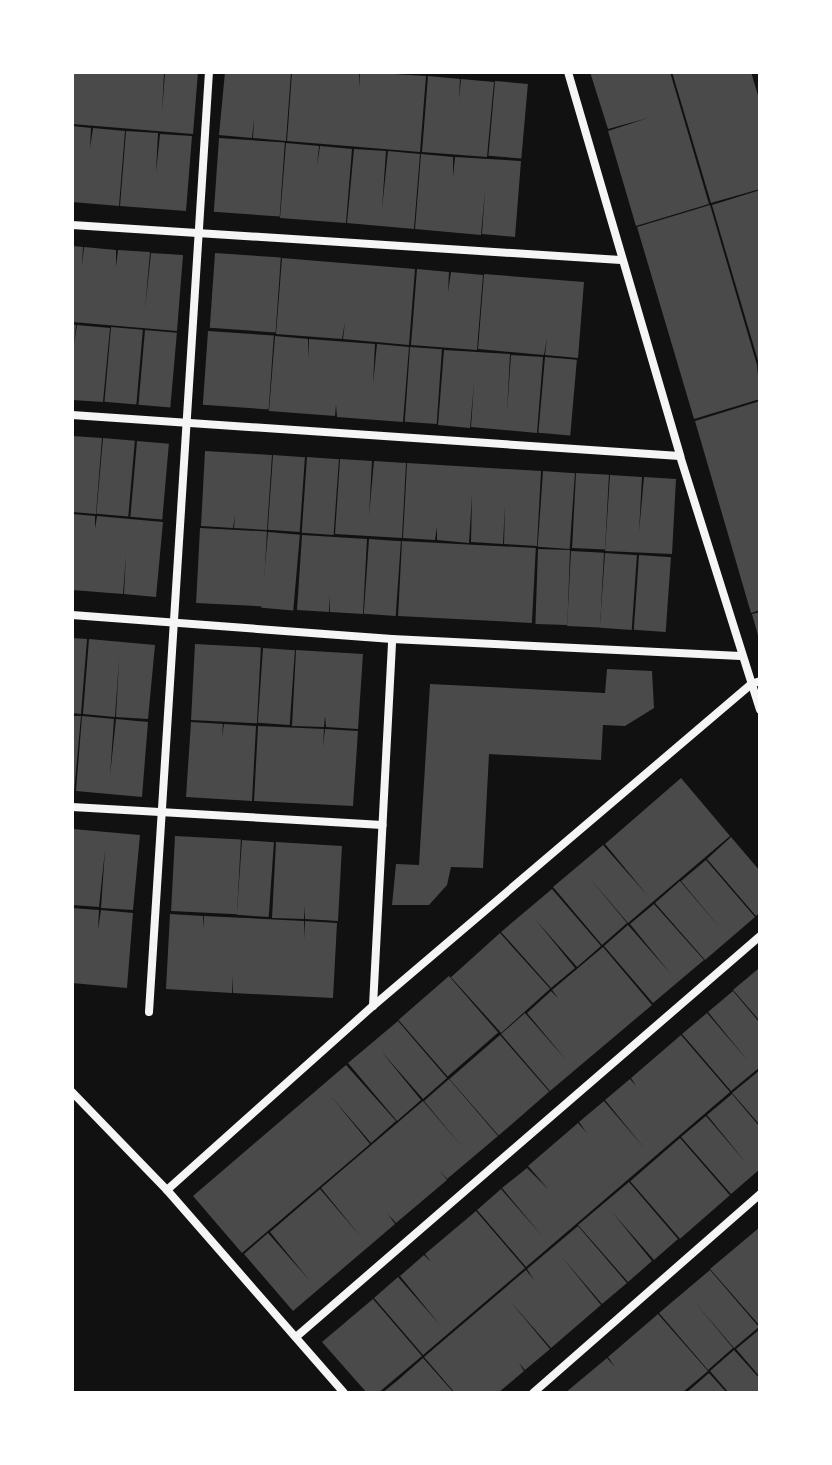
<!DOCTYPE html>
<style>
body{margin:0}
#map{position:relative;width:832px;height:1465px;overflow:hidden;background:#111;font-family:"Open Sans",sans-serif}
div>[style]{position:absolute}
.building>*{inset:0;background:#4a4a4a;transform-origin:0 0}
.minor>*{height:8px;margin:-4px;padding:0 4px;transform-origin:4px;border-radius:4px;background:#f5f5f5}
span{translate:-50% -50%;white-space:nowrap;text-align:center;line-height:1.15;-webkit-text-stroke:6px #fff;paint-order:stroke}
.frame{position:absolute;inset:0;border:74px solid #fff;pointer-events:none}
</style>
<div id="map">
<div class="building">
<div style="clip-path:polygon(72px 72px,164px 72px,162px 113px,165px 72px,198px 72px,193px 134px,72px 124px)"></div>
<div style="clip-path:polygon(225px 72px,291px 72px,286px 141px,253px 138px,254px 118px,252px 138px,219px 135px)"></div>
<div style="clip-path:polygon(292px 72px,359px 72px,359px 88px,360px 72px,426px 76px,420px 152px,287px 141px)"></div>
<div style="clip-path:polygon(590px 72px,670px 72px,709px 204px,636px 226px,608px 131px,648px 118px,608px 129px)"></div>
<div style="clip-path:polygon(672px 72px,751px 72px,760px 102px,760px 189px,711px 203px)"></div>
<div style="clip-path:polygon(428px 76px,460px 79px,459px 99px,461px 79px,494px 82px,487px 157px,422px 152px)"></div>
<div style="left:495px;top:81px;width:33px;height:75px;rotate:5deg"></div>
<div style="clip-path:polygon(72px 126px,91px 128px,90px 148px,93px 128px,125px 131px,119px 206px,72px 202px)"></div>
<div style="clip-path:polygon(126px 131px,158px 133px,156px 173px,160px 134px,192px 136px,186px 211px,120px 206px)"></div>
<div style="left:219px;top:138px;width:66px;height:74px;rotate:4deg"></div>
<div style="clip-path:polygon(286px 143px,319px 146px,317px 166px,320px 146px,352px 149px,346px 223px,280px 218px)"></div>
<div style="clip-path:polygon(354px 149px,386px 151px,382px 209px,388px 151px,420px 154px,414px 229px,347px 223px)"></div>
<div style="clip-path:polygon(421px 154px,453px 157px,453px 177px,455px 157px,521px 161px,515px 237px,482px 234px,485px 190px,481px 235px,415px 229px)"></div>
<div style="clip-path:polygon(760px 190px,760px 364px,759px 364px,712px 205px)"></div>
<div style="clip-path:polygon(710px 205px,757px 365px,760px 399px,694px 419px,637px 227px)"></div>
<div style="clip-path:polygon(72px 246px,83px 247px,82px 267px,84px 247px,116px 250px,116px 267px,118px 250px,150px 252px,145px 310px,151px 253px,183px 255px,177px 331px,72px 322px)"></div>
<div style="left:215px;top:253px;width:66px;height:75px;rotate:4deg"></div>
<div style="clip-path:polygon(282px 258px,415px 269px,409px 345px,343px 339px,345px 322px,342px 339px,276px 334px)"></div>
<div style="clip-path:polygon(417px 269px,449px 272px,448px 292px,451px 272px,483px 275px,477px 350px,411px 345px)"></div>
<div style="clip-path:polygon(484px 274px,584px 282px,578px 358px,545px 355px,547px 338px,544px 355px,478px 349px)"></div>
<div style="clip-path:polygon(72px 324px,76px 325px,74px 345px,77px 325px,110px 328px,103px 402px,72px 400px)"></div>
<div style="left:111px;top:327px;width:32px;height:75px;rotate:5deg"></div>
<div style="left:145px;top:330px;width:32px;height:75px;rotate:5deg"></div>
<div style="left:208px;top:331px;width:66px;height:74px;rotate:4deg"></div>
<div style="clip-path:polygon(275px 336px,308px 339px,308px 359px,309px 339px,375px 344px,373px 384px,377px 344px,409px 347px,403px 422px,337px 417px,336px 405px,335px 416px,269px 411px)"></div>
<div style="left:410px;top:347px;width:32px;height:75px;rotate:4deg"></div>
<div style="clip-path:polygon(444px 350px,510px 354px,507px 412px,511px 355px,543px 357px,537px 433px,471px 427px,474px 383px,470px 428px,438px 425px)"></div>
<div style="left:545px;top:357px;width:32px;height:76px;rotate:5deg"></div>
<div style="clip-path:polygon(760px 401px,760px 610px,751px 613px,695px 421px)"></div>
<div style="clip-path:polygon(72px 436px,102px 438px,96px 514px,72px 512px)"></div>
<div style="left:103px;top:438px;width:32px;height:76px;rotate:5deg"></div>
<div style="left:137px;top:441px;width:32px;height:76px;rotate:5deg"></div>
<div style="clip-path:polygon(205px 451px,272px 455px,267px 530px,234px 528px,235px 515px,233px 528px,201px 526px)"></div>
<div style="left:273px;top:455px;width:32px;height:75px;rotate:4deg"></div>
<div style="left:307px;top:457px;width:32px;height:76px;rotate:4deg"></div>
<div style="clip-path:polygon(340px 459px,372px 461px,369px 516px,374px 461px,406px 463px,402px 538px,335px 534px)"></div>
<div style="clip-path:polygon(407px 463px,541px 471px,537px 546px,504px 544px,505px 505px,503px 544px,471px 542px,472px 495px,469px 543px,437px 540px,437px 527px,435px 540px,403px 538px)"></div>
<div style="left:543px;top:471px;width:32px;height:76px;rotate:4deg"></div>
<div style="left:576px;top:473px;width:33px;height:75px;rotate:3deg"></div>
<div style="clip-path:polygon(610px 475px,642px 477px,639px 532px,644px 477px,676px 479px,672px 554px,605px 551px)"></div>
<div style="clip-path:polygon(72px 514px,95px 516px,95px 529px,97px 516px,163px 522px,156px 597px,124px 594px,126px 555px,123px 594px,72px 590px)"></div>
<div style="left:200px;top:528px;width:67px;height:75px;rotate:3deg"></div>
<div style="left:268px;top:532px;width:32px;height:76px;rotate:5deg"></div>
<div style="clip-path:polygon(302px 535px,367px 539px,363px 614px,330px 612px,330px 595px,329px 612px,297px 610px)"></div>
<div style="left:369px;top:539px;width:32px;height:75px;rotate:4deg"></div>
<div style="left:402px;top:541px;width:134px;height:75px;rotate:3deg"></div>
<div style="left:538px;top:549px;width:32px;height:75px;rotate:2deg"></div>
<div style="left:571px;top:551px;width:33px;height:75px;rotate:3deg"></div>
<div style="left:605px;top:553px;width:32px;height:75px;rotate:4deg"></div>
<div style="left:639px;top:555px;width:32px;height:75px;rotate:4deg"></div>
<div style="clip-path:polygon(760px 612px,760px 638px,759px 639px,752px 614px)"></div>
<div style="clip-path:polygon(72px 638px,87px 639px,81px 714px,72px 713px)"></div>
<div style="clip-path:polygon(89px 639px,155px 645px,148px 719px,116px 717px,119px 659px,115px 717px,83px 714px)"></div>
<div style="left:195px;top:644px;width:66px;height:76px;rotate:3deg"></div>
<div style="left:263px;top:648px;width:32px;height:75px;rotate:4deg"></div>
<div style="clip-path:polygon(296px 650px,363px 654px,358px 729px,326px 727px,325px 716px,324px 727px,292px 726px)"></div>
<div style="clip-path:polygon(607px 669px,652px 671px,654px 708px,625px 726px,603px 725px,601px 760px,489px 754px,483px 868px,451px 867px,447px 885px,429px 905px,392px 905px,396px 864px,419px 865px,430px 684px,605px 693px)"></div>
<div style="clip-path:polygon(72px 716px,81px 716px,74px 793px,72px 793px)"></div>
<div style="clip-path:polygon(82px 716px,114px 719px,110px 776px,116px 719px,148px 722px,142px 797px,76px 791px)"></div>
<div style="clip-path:polygon(191px 722px,223px 724px,222px 737px,224px 724px,256px 726px,252px 801px,186px 797px)"></div>
<div style="clip-path:polygon(258px 726px,324px 729px,323px 747px,325px 729px,358px 731px,353px 806px,254px 801px)"></div>
<div style="clip-path:polygon(681px 778px,730px 836px,628px 923px,587px 875px,627px 923px,602px 945px,553px 887px,603px 845px,648px 896px,605px 844px)"></div>
<div style="clip-path:polygon(73px 829px,140px 835px,133px 910px,101px 908px,105px 850px,99px 907px,72px 905px)"></div>
<div style="left:175px;top:836px;width:66px;height:75px;rotate:3deg"></div>
<div style="clip-path:polygon(731px 837px,760px 871px,760px 912px,756px 916px,707px 859px)"></div>
<div style="left:242px;top:840px;width:32px;height:75px;rotate:4deg"></div>
<div style="clip-path:polygon(276px 842px,342px 846px,338px 921px,305px 919px,305px 906px,304px 919px,272px 918px)"></div>
<div style="clip-path:polygon(706px 860px,755px 917px,705px 960px,655px 903px,680px 881px,721px 929px,681px 881px)"></div>
<div style="clip-path:polygon(552px 889px,601px 946px,577px 967px,535px 919px,575px 968px,551px 988px,501px 932px)"></div>
<div style="clip-path:polygon(654px 904px,704px 960px,653px 1003px,604px 946px,628px 925px,670px 973px,630px 924px)"></div>
<div style="clip-path:polygon(72px 908px,99px 910px,98px 930px,101px 910px,133px 913px,127px 988px,72px 983px)"></div>
<div style="clip-path:polygon(170px 914px,203px 916px,203px 929px,204px 916px,304px 921px,304px 939px,305px 921px,337px 923px,333px 998px,233px 993px,233px 976px,232px 993px,166px 989px)"></div>
<div style="left:500px;top:933px;width:75px;height:66px;rotate:48deg"></div>
<div style="clip-path:polygon(603px 947px,652px 1005px,550px 1091px,501px 1034px,525px 1013px,567px 1061px,527px 1013px,551px 991px,558px 998px,552px 990px)"></div>
<div style="clip-path:polygon(758px 969px,760px 971px,760px 1021px,733px 990px)"></div>
<div style="left:449px;top:976px;width:75px;height:67px;rotate:49deg"></div>
<div style="clip-path:polygon(733px 991px,760px 1023px,760px 1067px,731px 1091px,682px 1034px,707px 1013px,748px 1061px,708px 1012px)"></div>
<div style="clip-path:polygon(398px 1021px,447px 1078px,423px 1099px,381px 1051px,421px 1100px,397px 1121px,348px 1063px)"></div>
<div style="left:500px;top:1035px;width:75px;height:67px;rotate:49deg"></div>
<div style="clip-path:polygon(681px 1035px,730px 1092px,526px 1267px,477px 1210px,501px 1189px,543px 1237px,502px 1188px,527px 1168px,549px 1190px,528px 1166px,578px 1123px,587px 1133px,579px 1122px,604px 1101px,645px 1149px,605px 1100px,630px 1079px,636px 1086px,631px 1078px)"></div>
<div style="clip-path:polygon(346px 1065px,396px 1121px,371px 1143px,330px 1095px,370px 1144px,242px 1253px,193px 1196px)"></div>
<div style="clip-path:polygon(760px 1070px,760px 1125px,732px 1093px)"></div>
<div style="clip-path:polygon(449px 1079px,498px 1136px,447px 1179px,439px 1170px,447px 1180px,396px 1223px,388px 1214px,395px 1224px,293px 1311px,244px 1254px,268px 1233px,310px 1281px,270px 1232px,320px 1189px,361px 1237px,321px 1188px,423px 1101px,464px 1149px,424px 1101px)"></div>
<div style="clip-path:polygon(732px 1094px,760px 1127px,760px 1169px,731px 1194px,681px 1137px,706px 1116px,747px 1164px,707px 1115px)"></div>
<div style="left:680px;top:1138px;width:76px;height:66px;rotate:49deg"></div>
<div style="clip-path:polygon(629px 1182px,678px 1239px,654px 1260px,612px 1212px,652px 1261px,628px 1282px,578px 1225px)"></div>
<div style="clip-path:polygon(476px 1211px,525px 1268px,423px 1355px,374px 1298px,398px 1277px,440px 1325px,400px 1276px,424px 1255px,431px 1262px,425px 1254px)"></div>
<div style="clip-path:polygon(578px 1226px,627px 1283px,602px 1304px,561px 1256px,601px 1305px,551px 1348px,509px 1300px,550px 1349px,525px 1370px,519px 1363px,524px 1371px,498px 1393px,455px 1393px,424px 1357px,526px 1270px,534px 1280px,527px 1269px)"></div>
<div style="clip-path:polygon(760px 1227px,760px 1326px,710px 1269px)"></div>
<div style="clip-path:polygon(710px 1270px,759px 1327px,734px 1348px,693px 1300px,733px 1348px,708px 1370px,659px 1313px)"></div>
<div style="clip-path:polygon(373px 1299px,422px 1356px,378px 1393px,367px 1393px,322px 1342px)"></div>
<div style="clip-path:polygon(658px 1314px,708px 1371px,683px 1392px,565px 1393px,607px 1358px,615px 1367px,608px 1357px)"></div>
<div style="clip-path:polygon(760px 1329px,760px 1377px,736px 1349px)"></div>
<div style="clip-path:polygon(734px 1350px,760px 1379px,760px 1393px,729px 1393px,710px 1371px)"></div>
<div style="clip-path:polygon(423px 1358px,454px 1393px,382px 1393px,398px 1380px)"></div>
<div style="clip-path:polygon(709px 1373px,727px 1393px,686px 1393px)"></div>
</div>
<div class="minor">
<div style="left:568px;top:72px;width:400px;rotate:73.7deg"></div>
<div style="left:680px;top:456px;width:266px;rotate:72.5deg"></div>
<div style="left:72px;top:225px;width:550px;rotate:3.65deg"></div>
<div style="left:72px;top:415px;width:609px;rotate:3.86deg"></div>
<div style="left:72px;top:615px;width:321px;rotate:4.3deg"></div>
<div style="left:392px;top:639px;width:349px;rotate:2.8deg"></div>
<div style="left:72px;top:807px;width:311px;rotate:3.3deg"></div>
<div style="left:373px;top:1006px;width:367px;rotate:-87deg"></div>
<div style="left:149px;top:1012px;width:942px;rotate:-86.35deg"></div>
<div style="left:72px;top:1092px;width:136px;rotate:45.9deg"></div>
<div style="left:167px;top:1190px;width:269px;rotate:48.9deg"></div>
<div style="left:167px;top:1190px;width:276px;rotate:-41.8deg"></div>
<div style="left:373px;top:1006px;width:497px;rotate:-40.4deg"></div>
<div style="left:751px;top:684px;width:9px;rotate:-18deg"></div>
<div style="left:296px;top:1337px;width:613px;rotate:-40.83deg"></div>
<div style="left:533px;top:1393px;width:302px;rotate:-41.2deg"></div>
</div>
<div class="frame"></div>
</div>
